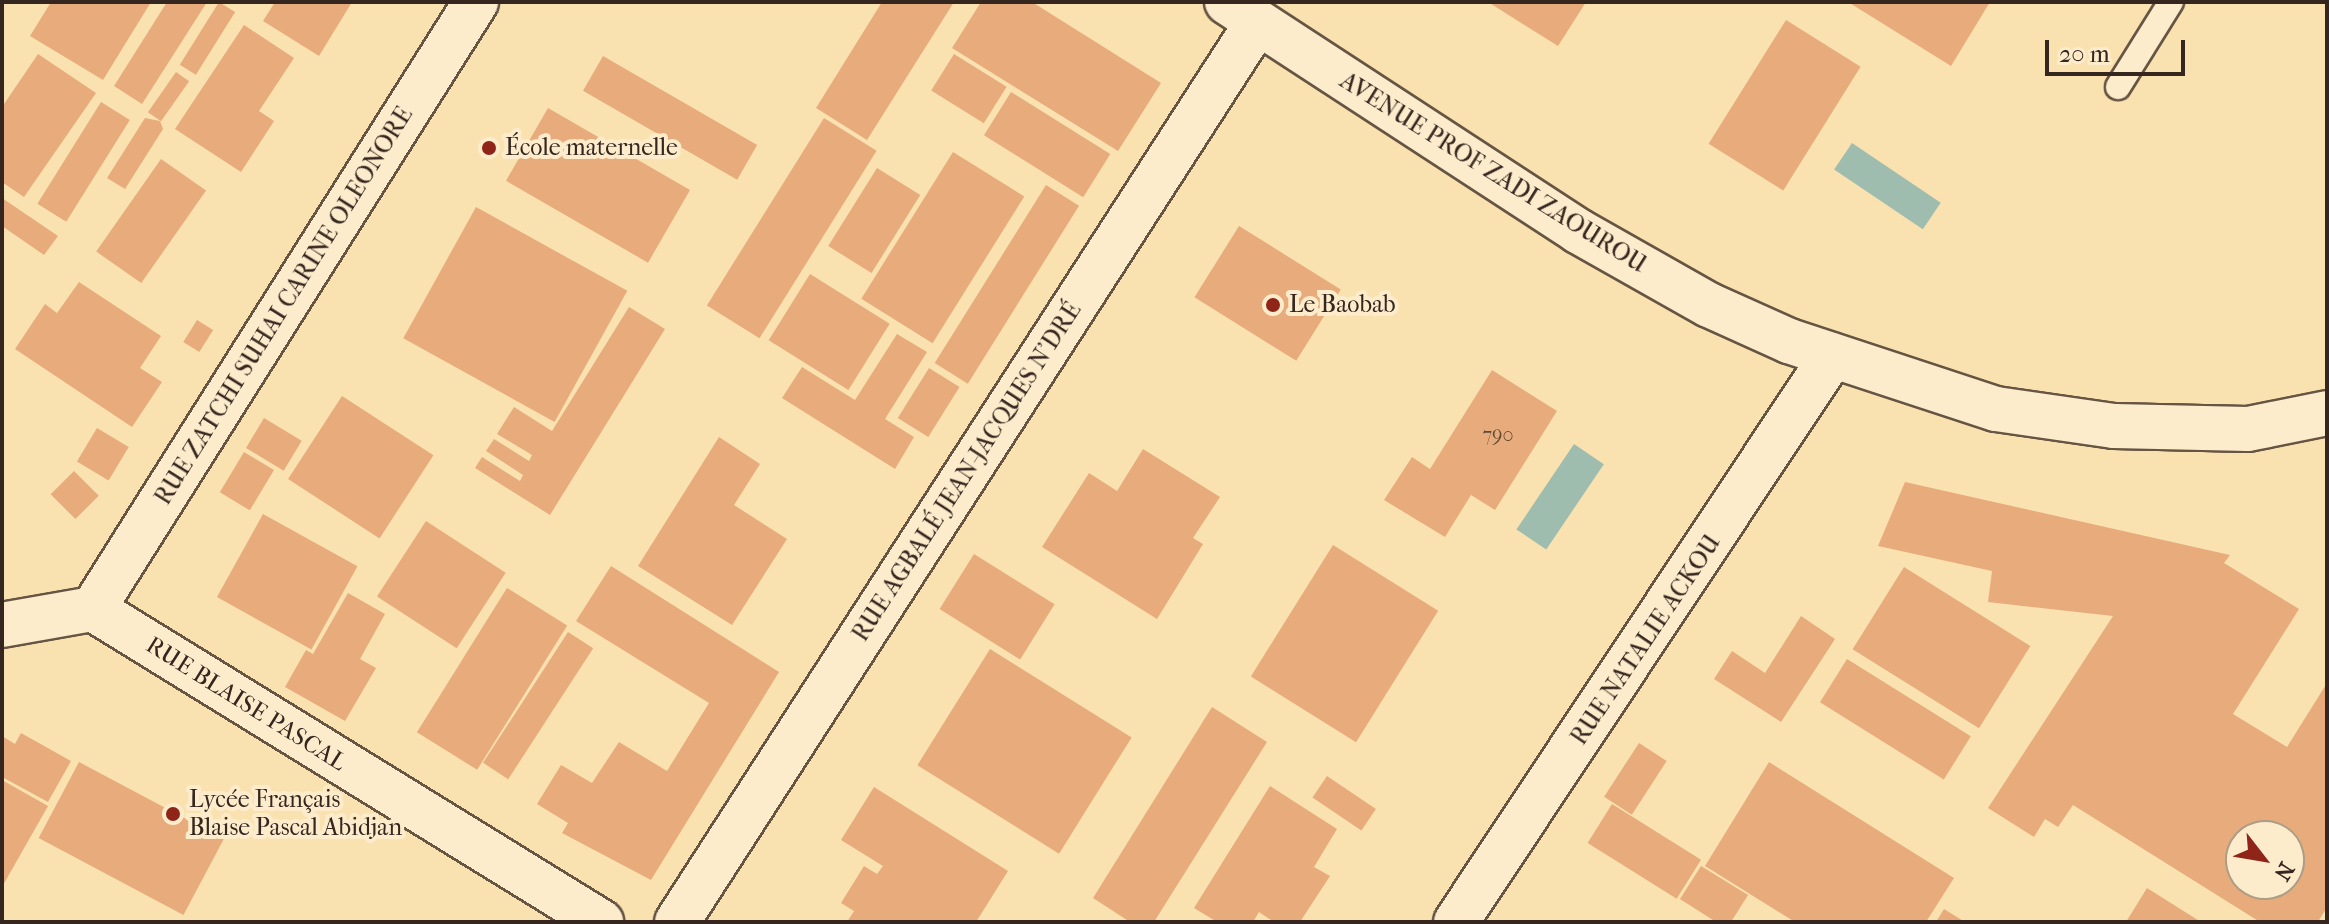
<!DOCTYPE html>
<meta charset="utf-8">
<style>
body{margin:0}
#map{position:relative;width:2329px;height:924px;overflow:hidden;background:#fae1b0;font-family:"IM FELL French Canon",serif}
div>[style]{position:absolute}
.water>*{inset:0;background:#9ebdae;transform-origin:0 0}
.building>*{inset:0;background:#e8ac7c;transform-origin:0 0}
.roads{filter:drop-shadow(2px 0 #665543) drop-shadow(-2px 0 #665543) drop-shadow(0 2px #665543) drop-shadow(0 -2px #665543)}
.service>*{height:24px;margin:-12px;padding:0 12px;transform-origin:12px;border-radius:12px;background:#fceccc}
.minor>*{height:44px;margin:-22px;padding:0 22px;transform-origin:22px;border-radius:22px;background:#fceccc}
.secondary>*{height:44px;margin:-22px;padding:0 22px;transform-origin:22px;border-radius:22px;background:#fceccc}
.dots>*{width:22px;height:22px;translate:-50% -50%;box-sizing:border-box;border:4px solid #fceccc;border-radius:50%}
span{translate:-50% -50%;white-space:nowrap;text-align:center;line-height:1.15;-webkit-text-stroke:8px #fceccc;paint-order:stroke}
.number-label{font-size:20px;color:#624836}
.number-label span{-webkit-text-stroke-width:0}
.poi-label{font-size:24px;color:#35261f}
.left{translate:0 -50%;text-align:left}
.street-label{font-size:24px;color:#35261f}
.frame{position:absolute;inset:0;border:4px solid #35261f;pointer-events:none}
.north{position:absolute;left:2225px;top:820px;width:80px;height:80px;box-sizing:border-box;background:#fceccc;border:2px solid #ac9d87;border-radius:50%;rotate:121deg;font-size:22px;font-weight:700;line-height:32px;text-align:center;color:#35261f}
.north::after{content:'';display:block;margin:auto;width:28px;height:36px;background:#8f2418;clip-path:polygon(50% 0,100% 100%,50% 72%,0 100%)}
.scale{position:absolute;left:2045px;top:40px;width:140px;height:36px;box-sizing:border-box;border:4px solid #35261f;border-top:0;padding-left:10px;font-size:24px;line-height:28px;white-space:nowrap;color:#35261f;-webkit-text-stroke:6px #fceccc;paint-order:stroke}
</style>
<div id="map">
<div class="water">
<div style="left:1852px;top:143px;width:107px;height:32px;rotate:34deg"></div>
<div style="left:1574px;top:444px;width:36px;height:103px;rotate:34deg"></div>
</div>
<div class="building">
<div style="clip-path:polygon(51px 2px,151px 2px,103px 80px,30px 36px)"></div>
<div style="clip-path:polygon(167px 2px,207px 2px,142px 104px,114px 86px)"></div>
<div style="left:219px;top:2px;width:19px;height:74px;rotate:32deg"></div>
<div style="clip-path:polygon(275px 2px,352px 2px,319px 56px,263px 21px)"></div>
<div style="clip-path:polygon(882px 2px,954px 2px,867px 140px,816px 108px)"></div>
<div style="clip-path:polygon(981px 2px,1032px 2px,1161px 83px,1118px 151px,952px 48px)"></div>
<div style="clip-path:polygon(1488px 2px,1586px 2px,1558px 46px)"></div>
<div style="clip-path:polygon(1848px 2px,1990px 2px,1951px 66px)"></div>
<div style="left:1786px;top:20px;width:88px;height:146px;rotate:32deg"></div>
<div style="clip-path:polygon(244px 25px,294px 58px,259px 111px,274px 121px,241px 172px,175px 129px)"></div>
<div style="clip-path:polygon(38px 54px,96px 93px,24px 197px,2px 182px,2px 107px)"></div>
<div style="left:954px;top:54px;width:62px;height:43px;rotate:32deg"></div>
<div style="left:603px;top:56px;width:178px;height:40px;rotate:30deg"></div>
<div style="left:176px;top:72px;width:16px;height:49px;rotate:35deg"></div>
<div style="left:1011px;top:92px;width:117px;height:51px;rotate:32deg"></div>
<div style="left:101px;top:102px;width:34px;height:120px;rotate:32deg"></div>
<div style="left:548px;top:108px;width:164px;height:84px;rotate:30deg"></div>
<div style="clip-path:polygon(145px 118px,160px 121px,163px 129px,125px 189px,107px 178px)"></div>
<div style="left:824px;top:118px;width:62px;height:221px;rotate:32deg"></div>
<div style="left:953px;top:152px;width:84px;height:173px;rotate:32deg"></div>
<div style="left:161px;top:159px;width:55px;height:113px;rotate:35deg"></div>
<div style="left:877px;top:168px;width:51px;height:92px;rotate:32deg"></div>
<div style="left:1046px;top:185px;width:39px;height:210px;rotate:32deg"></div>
<div style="clip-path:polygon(2px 198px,58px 236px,44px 255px,2px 226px)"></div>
<div style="left:476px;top:207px;width:173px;height:150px;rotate:29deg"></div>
<div style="left:1239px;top:226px;width:120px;height:84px;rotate:32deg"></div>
<div style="left:810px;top:274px;width:94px;height:78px;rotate:32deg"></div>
<div style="clip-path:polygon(79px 282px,161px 336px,140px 368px,162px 382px,132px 427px,15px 349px,45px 304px,57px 313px)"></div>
<div style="clip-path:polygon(629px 307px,665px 329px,550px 515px,475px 468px,482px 457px,520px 481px,523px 475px,486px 451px,494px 439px,529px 461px,532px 455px,497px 434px,514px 407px,552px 431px)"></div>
<div style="left:197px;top:320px;width:19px;height:26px;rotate:32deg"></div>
<div style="clip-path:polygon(897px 334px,927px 352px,885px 419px,914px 437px,895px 469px,782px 398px,802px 367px,855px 400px)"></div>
<div style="left:929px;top:368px;width:36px;height:59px;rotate:32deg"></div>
<div style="clip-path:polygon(1492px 370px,1557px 411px,1495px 510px,1471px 495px,1445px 537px,1384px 500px,1412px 457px,1430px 469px)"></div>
<div style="left:342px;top:396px;width:109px;height:99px;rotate:33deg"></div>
<div style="left:264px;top:418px;width:44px;height:35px;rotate:31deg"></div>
<div style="left:97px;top:428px;width:37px;height:39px;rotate:31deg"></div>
<div style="clip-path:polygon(719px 437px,760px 464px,734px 505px,787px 539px,732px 625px,638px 566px)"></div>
<div style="clip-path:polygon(1143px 449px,1220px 497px,1193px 538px,1203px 544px,1157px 619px,1042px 547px,1089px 473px,1117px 491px)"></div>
<div style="left:244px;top:452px;width:35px;height:47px;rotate:31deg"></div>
<div style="left:74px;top:471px;width:35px;height:33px;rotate:45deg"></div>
<div style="clip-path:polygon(evenodd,1905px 482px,2230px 555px,2224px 563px,2299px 609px,2233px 714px,2287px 747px,2327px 683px,2327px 907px,2318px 922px,2260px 922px,2073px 805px,2058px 827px,2045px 819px,2034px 837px,1988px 808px,2113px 616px,1988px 602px,1992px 571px,1878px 546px,1905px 482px,2241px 836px,2289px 836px,2289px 884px,2241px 884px,2241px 836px)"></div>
<div style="left:263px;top:514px;width:108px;height:95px;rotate:29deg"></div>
<div style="left:426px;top:521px;width:95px;height:90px;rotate:33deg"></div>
<div style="left:1333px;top:545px;width:124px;height:155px;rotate:32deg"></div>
<div style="left:974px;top:554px;width:95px;height:65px;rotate:32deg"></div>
<div style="clip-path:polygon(611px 566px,779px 672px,651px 880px,562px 833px,568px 823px,537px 804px,561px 765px,592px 783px,619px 742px,667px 771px,709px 703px,576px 621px)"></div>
<div style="left:1904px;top:567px;width:149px;height:97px;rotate:32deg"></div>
<div style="left:507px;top:588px;width:71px;height:170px;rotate:32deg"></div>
<div style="clip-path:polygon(348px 593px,385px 614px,360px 659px,376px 668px,345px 721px,285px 687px,306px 650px,313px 654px)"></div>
<div style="clip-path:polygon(1801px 616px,1835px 639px,1781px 722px,1714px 679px,1732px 651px,1765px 673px)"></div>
<div style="left:568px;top:632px;width:30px;height:156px;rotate:33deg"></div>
<div style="left:990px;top:649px;width:167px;height:137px;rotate:32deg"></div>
<div style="left:1847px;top:659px;width:146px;height:51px;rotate:32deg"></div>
<div style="clip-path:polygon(1212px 707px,1267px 742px,1154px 922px,1130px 922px,1093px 898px)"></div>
<div style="clip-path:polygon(21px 733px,71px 761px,48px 802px,2px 777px,2px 736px,15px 744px)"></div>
<div style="left:1639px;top:743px;width:33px;height:64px;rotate:33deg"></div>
<div style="left:79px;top:762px;width:164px;height:86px;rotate:28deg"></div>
<div style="clip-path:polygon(1769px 762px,1954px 878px,1926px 922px,1795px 922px,1705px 866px)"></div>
<div style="left:1327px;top:776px;width:59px;height:26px;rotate:34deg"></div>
<div style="clip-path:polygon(2px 780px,48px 806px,2px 887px)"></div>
<div style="clip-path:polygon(1270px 786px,1337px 829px,1314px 867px,1330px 876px,1300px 922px,1274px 922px,1259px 912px,1253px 922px,1217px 922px,1194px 908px)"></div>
<div style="clip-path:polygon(874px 787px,1008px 871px,976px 922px,847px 922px,854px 911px,841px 903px,864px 866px,877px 874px,883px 866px,841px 840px)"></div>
<div style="left:1612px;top:804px;width:105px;height:46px;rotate:32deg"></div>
<div style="clip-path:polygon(1701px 866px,1748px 895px,1731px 922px,1716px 922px,1680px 899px)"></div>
<div style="clip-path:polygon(2147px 888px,2201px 922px,2126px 922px)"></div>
<div style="clip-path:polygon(1944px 909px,1965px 922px,1936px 922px)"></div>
</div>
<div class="roads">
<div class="service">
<div style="left:2118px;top:87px;width:100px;rotate:-58.1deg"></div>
</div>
<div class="minor">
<div style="left:93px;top:609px;width:718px;rotate:-57.75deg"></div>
<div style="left:2px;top:625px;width:92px;rotate:-10deg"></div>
<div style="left:93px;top:609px;width:597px;rotate:31.64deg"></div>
<div style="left:677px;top:922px;width:1070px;rotate:-57.17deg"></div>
<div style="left:1456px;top:922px;width:680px;rotate:-56.4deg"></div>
</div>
<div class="secondary">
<div style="left:1227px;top:2px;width:419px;rotate:33.1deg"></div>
<div style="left:1578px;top:231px;width:150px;rotate:29.5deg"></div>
<div style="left:1709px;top:305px;width:88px;rotate:24.2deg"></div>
<div style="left:1789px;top:341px;width:218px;rotate:18.2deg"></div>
<div style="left:1996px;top:409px;width:119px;rotate:8.2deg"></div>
<div style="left:2114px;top:426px;width:134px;rotate:1.3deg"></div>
<div style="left:2248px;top:429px;width:81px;rotate:-11.4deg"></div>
</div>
</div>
<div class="dots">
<div style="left:489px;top:148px;background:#8f2418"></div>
<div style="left:1273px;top:305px;background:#8f2418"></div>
<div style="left:173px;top:814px;background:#8f2418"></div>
</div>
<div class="number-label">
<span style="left:1498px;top:434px">790</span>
</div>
<div class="poi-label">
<span class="left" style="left:505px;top:148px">École maternelle</span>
<span class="left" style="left:1289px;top:305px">Le Baobab</span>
<span class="left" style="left:189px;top:814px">Lycée Français<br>Blaise Pascal Abidjan</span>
</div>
<div class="street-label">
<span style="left:1493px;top:173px;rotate:32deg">AVENUE PROF ZADI ZAOUROU</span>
<span style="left:284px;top:306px;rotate:-58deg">RUE ZATCHI SUHAI CARINE OLEONORE</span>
<span style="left:967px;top:472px;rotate:-57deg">RUE AGBALÉ JEAN-JACQUES N'DRÉ</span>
<span style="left:1646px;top:640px;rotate:-56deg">RUE NATALIE ACKOU</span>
<span style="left:246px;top:704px;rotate:32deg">RUE BLAISE PASCAL</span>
</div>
<div class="frame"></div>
<div class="north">N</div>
<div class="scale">20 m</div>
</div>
